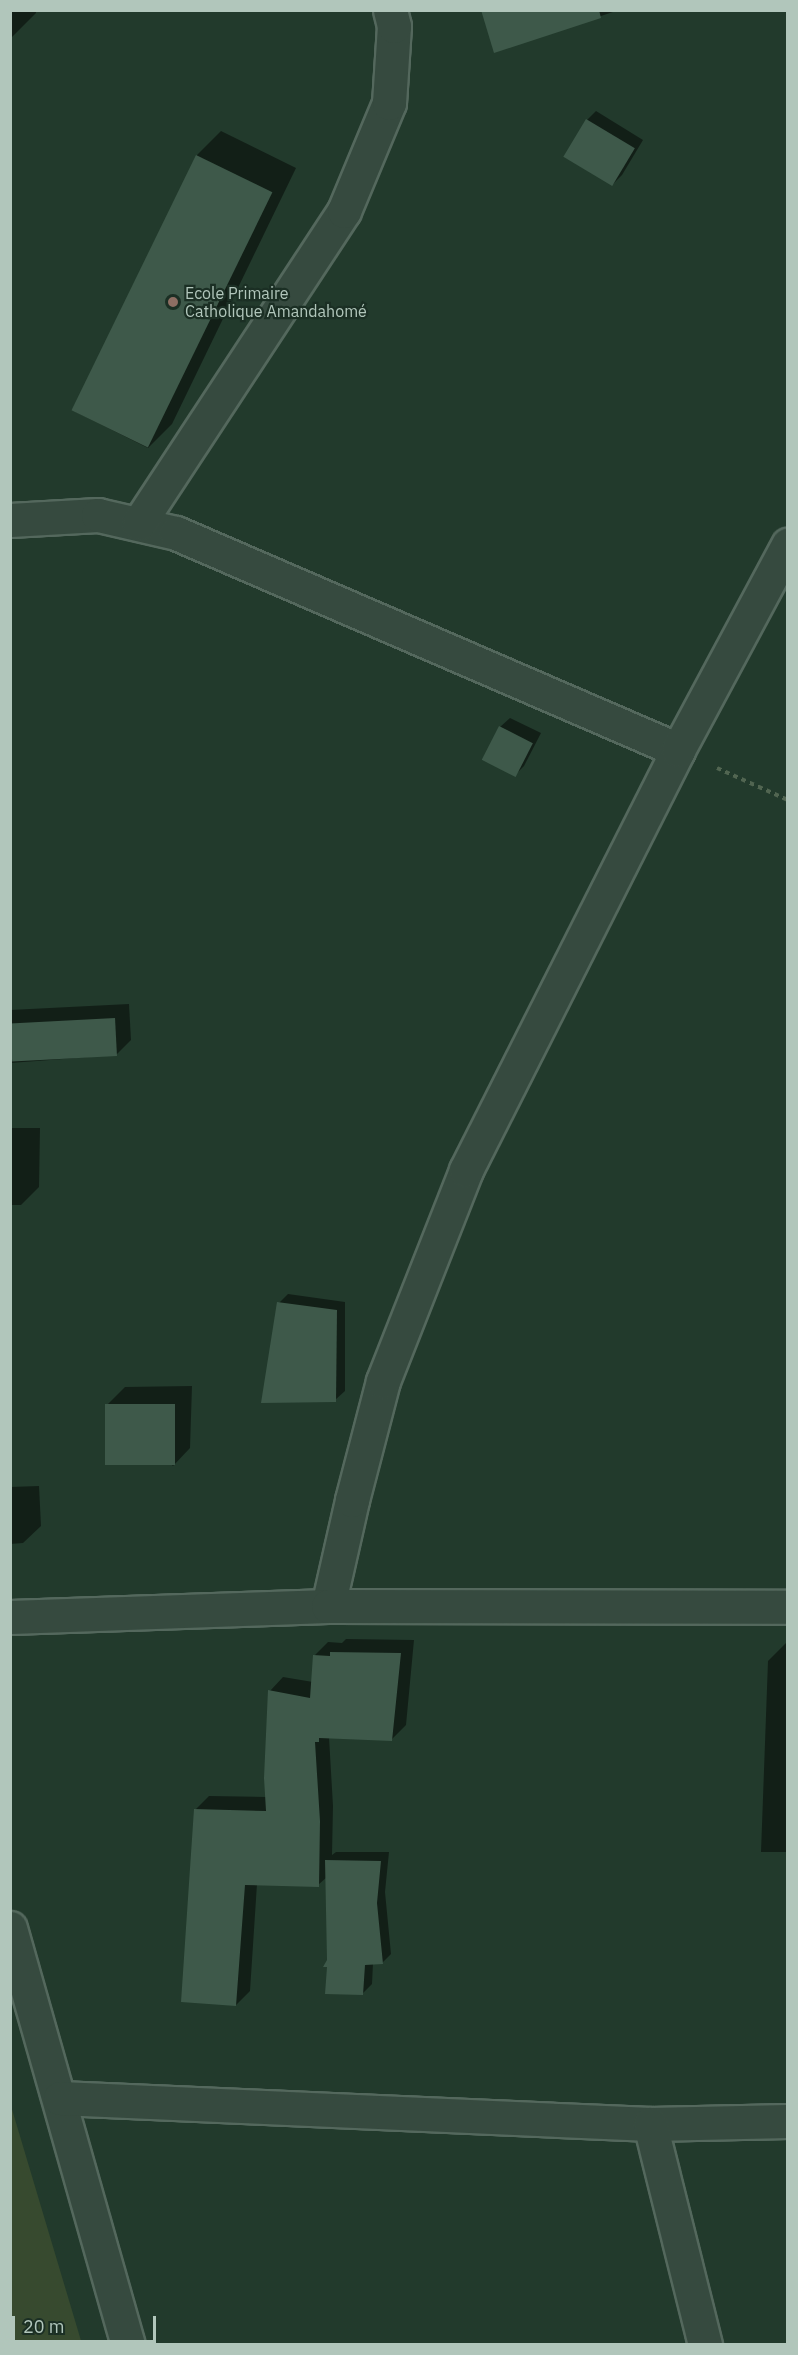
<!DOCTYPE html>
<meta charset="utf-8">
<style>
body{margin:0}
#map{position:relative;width:798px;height:2355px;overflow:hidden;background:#223a2c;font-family:"IBM Plex Sans",sans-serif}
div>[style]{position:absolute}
.green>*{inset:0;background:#374a2f}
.shadow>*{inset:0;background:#0007}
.building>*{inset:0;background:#3e594a;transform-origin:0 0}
.path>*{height:4px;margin-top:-2px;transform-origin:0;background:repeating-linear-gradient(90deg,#516551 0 4.5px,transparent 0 9px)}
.roads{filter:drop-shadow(2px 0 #54685d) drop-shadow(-2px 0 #54685d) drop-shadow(0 2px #54685d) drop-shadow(0 -2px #54685d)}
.street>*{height:33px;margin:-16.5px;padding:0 16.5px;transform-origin:16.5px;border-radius:16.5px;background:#364a3f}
.dots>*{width:16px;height:16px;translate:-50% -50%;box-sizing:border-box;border:3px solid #1b2f24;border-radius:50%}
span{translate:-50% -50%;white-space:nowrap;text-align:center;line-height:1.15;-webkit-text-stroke:4.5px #1b2f24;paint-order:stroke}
.poi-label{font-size:16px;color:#b1c6bb}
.left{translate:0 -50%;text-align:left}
.frame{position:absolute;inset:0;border:12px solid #b1c6bb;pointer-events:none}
.scale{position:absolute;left:12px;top:2316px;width:144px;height:27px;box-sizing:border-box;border:3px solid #b1c6bb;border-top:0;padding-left:8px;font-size:18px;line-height:21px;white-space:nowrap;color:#b1c6bb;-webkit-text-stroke:4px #1b2f24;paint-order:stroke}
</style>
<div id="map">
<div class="green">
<div style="clip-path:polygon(11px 2106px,82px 2344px,11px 2344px)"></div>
</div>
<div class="shadow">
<div style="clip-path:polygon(10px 10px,36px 10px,36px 13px,10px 39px)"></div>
<div style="clip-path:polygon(482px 10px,619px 10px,495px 51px)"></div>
<div style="clip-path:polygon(596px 111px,643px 140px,622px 175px,613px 184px,587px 120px)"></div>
<div style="clip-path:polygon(221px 131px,296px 168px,172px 424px,148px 448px,76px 412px,197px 155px)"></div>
<div style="clip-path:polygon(510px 718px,541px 733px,524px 766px,515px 775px,500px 727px)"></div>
<div style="clip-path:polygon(129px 1004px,131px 1040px,116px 1055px,10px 1063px,10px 1010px)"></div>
<div style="clip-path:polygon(10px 1128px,40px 1128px,39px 1187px,21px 1205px,10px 1205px)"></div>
<div style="clip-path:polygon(288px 1294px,345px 1302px,345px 1391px,335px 1400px,279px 1303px)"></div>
<div style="clip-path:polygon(192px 1386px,190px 1448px,173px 1466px,107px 1405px,125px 1387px)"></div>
<div style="clip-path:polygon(39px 1486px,41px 1526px,23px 1543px,10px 1544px,10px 1487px)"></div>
<div style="clip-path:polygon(346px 1639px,414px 1640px,406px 1725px,392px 1739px,329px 1737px,333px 1806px,332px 1855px,336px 1852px,389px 1852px,385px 1892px,391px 1954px,382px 1963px,373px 1963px,372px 1984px,363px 1993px,328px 1961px,327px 1877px,318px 1885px,257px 1884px,250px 1991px,236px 2005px,195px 1810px,209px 1796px,267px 1797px,270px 1691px,283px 1677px,313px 1682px,314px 1656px,328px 1642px,342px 1643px)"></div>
<div style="clip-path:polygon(786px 1643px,788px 1852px,761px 1852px,768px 1661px)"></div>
</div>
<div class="building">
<div style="clip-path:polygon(481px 10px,599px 10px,601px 18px,494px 53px)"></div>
<div style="left:586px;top:119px;width:57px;height:44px;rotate:31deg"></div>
<div style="left:196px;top:155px;width:85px;height:284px;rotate:26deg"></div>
<div style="left:499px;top:726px;width:38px;height:38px;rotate:27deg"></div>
<div style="left:115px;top:1018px;width:38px;height:105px;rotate:87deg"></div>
<div style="clip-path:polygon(277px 1302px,337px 1310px,336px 1402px,261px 1403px)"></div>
<div style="left:105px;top:1404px;width:70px;height:61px"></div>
<div style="clip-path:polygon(330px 1652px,401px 1653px,392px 1741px,319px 1738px,319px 1742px,315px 1742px,320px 1821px,319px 1887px,245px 1885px,236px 2006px,181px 2002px,194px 1809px,266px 1811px,264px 1778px,268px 1690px,310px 1698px,313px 1655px,330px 1656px)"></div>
<div style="clip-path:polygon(325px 1860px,381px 1861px,377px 1903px,383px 1964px,365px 1965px,363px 1995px,325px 1994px,327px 1967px,323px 1967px,327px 1960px)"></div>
</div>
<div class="path">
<div style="left:717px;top:768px;width:78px;rotate:24.3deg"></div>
</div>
<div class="roads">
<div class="street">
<div style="left:10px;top:520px;width:88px;rotate:-3.3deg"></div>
<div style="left:98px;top:515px;width:80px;rotate:13deg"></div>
<div style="left:176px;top:533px;width:547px;rotate:23.38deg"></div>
<div style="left:139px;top:523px;width:373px;rotate:-56.7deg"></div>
<div style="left:344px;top:211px;width:117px;rotate:-67.4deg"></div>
<div style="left:389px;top:103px;width:77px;rotate:-86.3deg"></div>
<div style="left:394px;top:26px;width:16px;rotate:-104deg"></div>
<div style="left:328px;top:1606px;width:109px;rotate:-77.2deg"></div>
<div style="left:352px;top:1500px;width:123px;rotate:-75.4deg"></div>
<div style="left:383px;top:1381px;width:227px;rotate:-68.5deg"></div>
<div style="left:466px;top:1170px;width:470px;rotate:-63.2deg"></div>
<div style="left:678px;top:750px;width:233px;rotate:-61.8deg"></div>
<div style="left:10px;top:1617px;width:318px;rotate:-2deg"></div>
<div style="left:328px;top:1606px;width:460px;rotate:0.1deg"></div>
<div style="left:10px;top:1928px;width:432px;rotate:74.2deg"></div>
<div style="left:60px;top:2098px;width:591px;rotate:2.52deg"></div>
<div style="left:650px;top:2124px;width:138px;rotate:-1.2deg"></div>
<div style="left:650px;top:2124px;width:227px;rotate:76deg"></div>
</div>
</div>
<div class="dots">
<div style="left:173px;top:302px;background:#8d6e63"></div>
</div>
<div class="poi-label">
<span class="left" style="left:185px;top:302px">Ecole Primaire<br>Catholique Amandahomé</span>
</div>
<div class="frame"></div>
<div class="scale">20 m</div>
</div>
